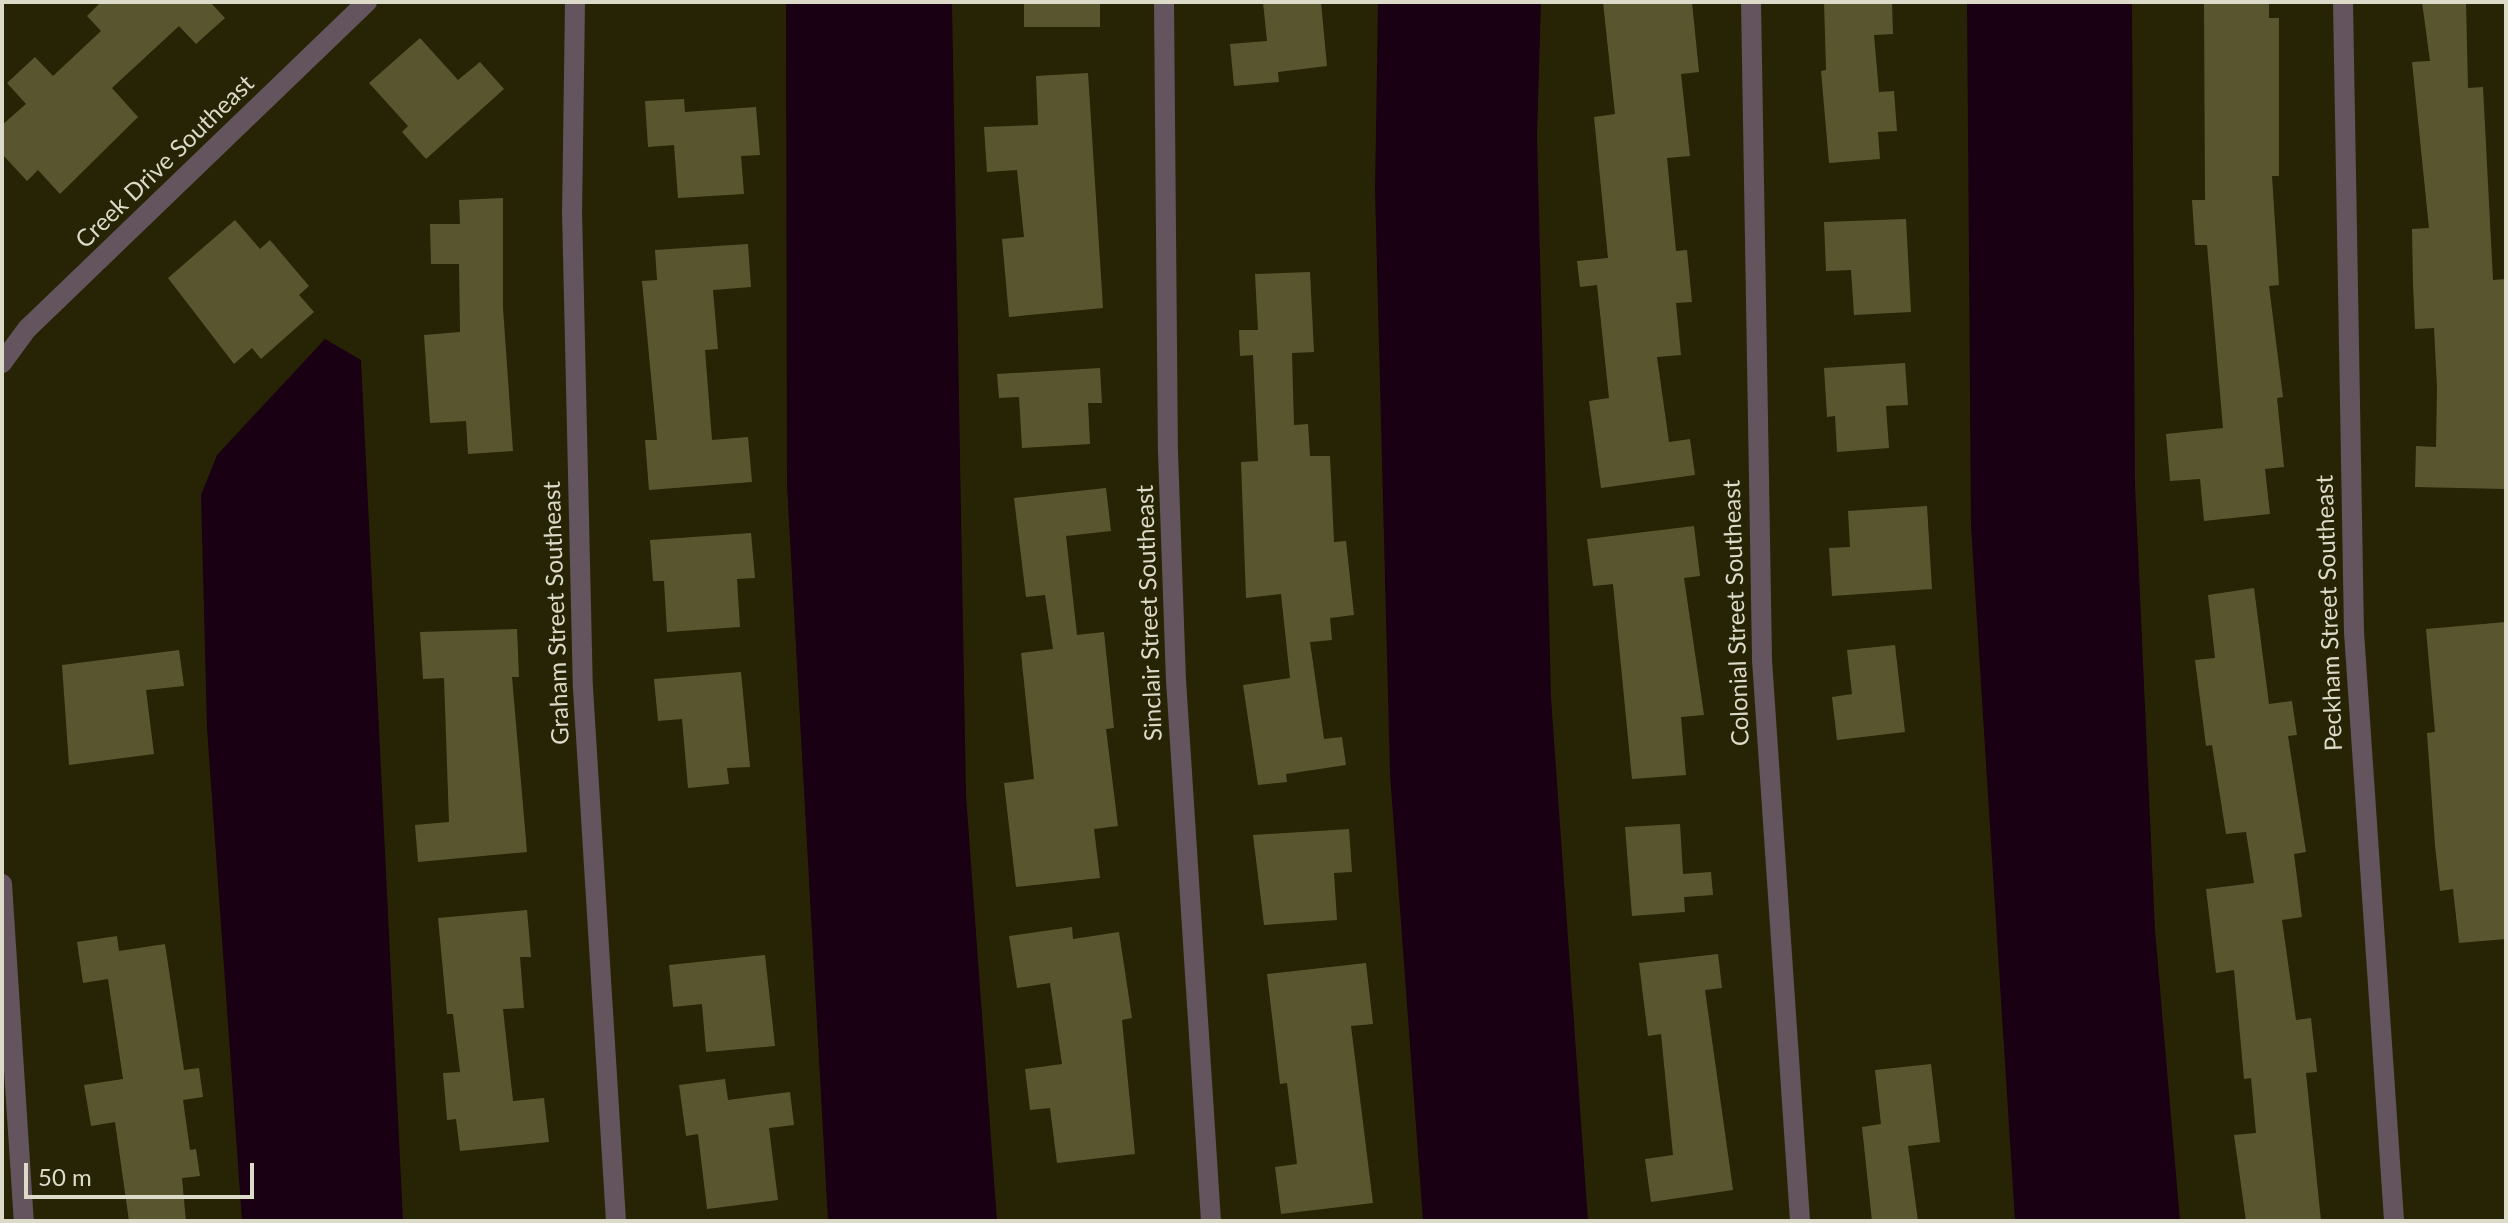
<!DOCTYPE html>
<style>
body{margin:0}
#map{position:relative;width:2508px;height:1223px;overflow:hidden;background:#272405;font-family:Lato,sans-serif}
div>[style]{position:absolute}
.water>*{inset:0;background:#190113}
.building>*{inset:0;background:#59562f;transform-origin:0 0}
.minor>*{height:20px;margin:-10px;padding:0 10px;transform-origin:10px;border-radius:10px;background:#63545e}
span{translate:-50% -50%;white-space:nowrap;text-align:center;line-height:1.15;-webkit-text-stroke:7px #272405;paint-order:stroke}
.street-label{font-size:24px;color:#dcdbc9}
.frame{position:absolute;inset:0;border:4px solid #dcdbc9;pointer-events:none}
.scale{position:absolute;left:24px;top:1163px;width:230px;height:36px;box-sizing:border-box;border:4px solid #dcdbc9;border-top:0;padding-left:10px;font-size:24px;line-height:28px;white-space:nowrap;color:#dcdbc9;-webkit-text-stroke:6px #272405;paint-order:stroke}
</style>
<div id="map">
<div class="water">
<div style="clip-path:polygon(786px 2px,952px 2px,966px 795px,997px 1221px,828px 1221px,787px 486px)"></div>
<div style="clip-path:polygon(1378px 2px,1541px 2px,1537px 136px,1551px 697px,1588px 1221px,1423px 1221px,1390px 774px,1375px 190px)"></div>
<div style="clip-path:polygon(1967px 2px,2132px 2px,2135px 484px,2155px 930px,2180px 1221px,2015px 1221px,1971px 527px)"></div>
<div style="clip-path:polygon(325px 339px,361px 360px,403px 1221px,242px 1221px,207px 728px,201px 495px,217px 455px)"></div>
</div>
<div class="building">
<div style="clip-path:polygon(101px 2px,210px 2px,225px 18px,196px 44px,179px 26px,112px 88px,138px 117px,60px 194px,38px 170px,27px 181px,2px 154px,2px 125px,26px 104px,7px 83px,35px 57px,53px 76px,101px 31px,87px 16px)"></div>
<div style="left:1024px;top:2px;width:76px;height:25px"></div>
<div style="clip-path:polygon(1263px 2px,1321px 2px,1327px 66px,1278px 72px,1279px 82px,1234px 86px,1230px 44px,1267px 41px)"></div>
<div style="clip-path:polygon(1603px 2px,1692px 2px,1699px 72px,1681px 74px,1690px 156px,1667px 158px,1676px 251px,1687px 250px,1692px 302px,1676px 303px,1681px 355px,1657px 357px,1669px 442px,1690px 439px,1695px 475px,1601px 488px,1589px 401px,1609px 398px,1597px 285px,1580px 287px,1577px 261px,1608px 258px,1594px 117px,1615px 114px)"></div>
<div style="clip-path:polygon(1824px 2px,1892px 2px,1893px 34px,1874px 35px,1879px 92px,1894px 91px,1897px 131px,1878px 132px,1880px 159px,1829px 163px,1821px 71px,1826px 70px)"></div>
<div style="clip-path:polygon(2204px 2px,2269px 2px,2269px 18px,2279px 18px,2279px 176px,2272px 176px,2279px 285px,2269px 286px,2283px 397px,2277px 398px,2284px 467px,2265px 469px,2270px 514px,2204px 521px,2200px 479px,2170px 481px,2166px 434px,2223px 428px,2207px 245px,2195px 245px,2192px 200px,2205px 200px)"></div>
<div style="clip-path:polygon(2422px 2px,2466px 2px,2468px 88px,2483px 87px,2493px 280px,2506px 279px,2506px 489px,2415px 487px,2416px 446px,2436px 447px,2437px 387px,2434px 328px,2415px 329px,2413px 284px,2412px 229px,2429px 228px,2412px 62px,2430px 61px)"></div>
<div style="clip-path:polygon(420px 38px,458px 80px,480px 62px,504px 89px,426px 159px,402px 132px,408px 126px,369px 83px)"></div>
<div style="clip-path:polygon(1088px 73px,1103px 308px,1009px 317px,1002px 239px,1024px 237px,1017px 170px,987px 172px,984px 127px,1038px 125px,1036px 76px)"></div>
<div style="clip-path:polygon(684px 99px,685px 112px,756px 107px,760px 155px,741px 156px,744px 194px,678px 198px,674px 145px,648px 147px,645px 101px)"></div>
<div style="clip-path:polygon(503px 198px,503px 308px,513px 451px,468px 454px,466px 421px,430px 423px,424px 335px,460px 332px,459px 264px,431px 264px,430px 224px,460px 224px,459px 200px)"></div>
<div style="clip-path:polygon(1906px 219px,1911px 312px,1854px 315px,1851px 270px,1826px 271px,1824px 222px)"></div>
<div style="clip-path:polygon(235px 220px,260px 249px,270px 240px,309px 286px,299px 295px,314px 312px,261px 359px,252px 348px,234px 364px,168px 278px)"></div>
<div style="clip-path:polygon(748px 244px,751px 287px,713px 290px,718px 349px,705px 350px,712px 440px,748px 437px,752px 482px,649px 490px,645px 440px,657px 440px,642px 281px,657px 280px,655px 250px)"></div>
<div style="clip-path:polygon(1310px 272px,1314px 352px,1292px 353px,1294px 425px,1308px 424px,1310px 456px,1330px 456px,1334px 542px,1346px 541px,1354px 615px,1330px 618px,1332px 640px,1310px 642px,1324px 739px,1342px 737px,1346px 765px,1286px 774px,1287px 782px,1258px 785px,1243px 685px,1290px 678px,1281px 594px,1246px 598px,1241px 462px,1258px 461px,1253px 355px,1240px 356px,1239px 330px,1258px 330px,1255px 274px)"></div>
<div style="clip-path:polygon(1905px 363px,1908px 405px,1886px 406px,1889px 448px,1837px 452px,1835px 416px,1827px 417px,1824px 368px)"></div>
<div style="clip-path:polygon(1100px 368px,1102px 403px,1088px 403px,1090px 444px,1022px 448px,1019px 397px,999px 398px,997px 374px)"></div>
<div style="clip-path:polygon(1106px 488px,1111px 531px,1066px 536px,1077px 635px,1104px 632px,1114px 728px,1106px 729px,1118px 826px,1094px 829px,1100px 878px,1016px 887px,1004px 783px,1034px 779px,1021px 653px,1053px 649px,1045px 595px,1026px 597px,1014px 498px)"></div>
<div style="clip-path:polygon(1927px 506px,1932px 589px,1832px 596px,1829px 548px,1850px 547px,1848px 511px)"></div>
<div style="clip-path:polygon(1694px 526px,1700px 576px,1684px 578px,1704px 715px,1681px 717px,1686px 775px,1632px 779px,1613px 584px,1593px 586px,1587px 539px)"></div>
<div style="clip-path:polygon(751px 533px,755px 578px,737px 579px,740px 627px,667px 632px,664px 581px,653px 581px,650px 540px)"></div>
<div style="clip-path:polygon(2254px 588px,2269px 704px,2292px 701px,2297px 735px,2288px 736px,2306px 852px,2294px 854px,2302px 917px,2282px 920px,2296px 1020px,2311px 1018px,2317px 1072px,2306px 1073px,2321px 1221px,2246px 1221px,2234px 1135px,2256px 1133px,2251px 1078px,2244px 1079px,2234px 970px,2216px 973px,2206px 889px,2254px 883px,2246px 832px,2226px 834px,2212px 745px,2206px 746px,2195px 660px,2215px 658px,2208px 595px)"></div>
<div style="clip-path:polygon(2506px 622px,2506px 939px,2459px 943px,2453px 889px,2440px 891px,2435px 845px,2427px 733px,2435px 732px,2426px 629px)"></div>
<div style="clip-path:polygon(517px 629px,519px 677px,512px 677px,527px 852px,418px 862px,415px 825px,449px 822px,444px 678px,423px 679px,420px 632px)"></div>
<div style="clip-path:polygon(1895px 645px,1905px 732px,1837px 740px,1832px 697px,1852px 694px,1847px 650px)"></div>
<div style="clip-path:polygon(179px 650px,184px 686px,146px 690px,154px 754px,69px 765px,62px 665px)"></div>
<div style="clip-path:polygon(741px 672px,750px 767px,727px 768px,729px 784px,688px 788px,682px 719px,658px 721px,654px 679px)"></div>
<div style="clip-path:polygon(1680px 824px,1683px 874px,1711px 872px,1713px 895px,1684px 897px,1685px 912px,1632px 916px,1625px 827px)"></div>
<div style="clip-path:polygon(1349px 829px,1352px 872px,1334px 873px,1337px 920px,1264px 925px,1253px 835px)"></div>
<div style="clip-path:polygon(527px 910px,531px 957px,520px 957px,524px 1008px,503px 1009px,513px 1101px,544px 1098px,549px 1142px,460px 1151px,456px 1119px,447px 1120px,443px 1073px,460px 1072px,453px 1014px,447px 1014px,438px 918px)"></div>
<div style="clip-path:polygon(1072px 927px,1073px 939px,1119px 932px,1132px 1018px,1122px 1020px,1135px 1154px,1057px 1163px,1050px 1108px,1030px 1110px,1025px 1069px,1062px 1064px,1050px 983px,1017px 988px,1009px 936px)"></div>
<div style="clip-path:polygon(117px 936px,119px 951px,165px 944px,184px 1070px,199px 1068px,203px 1097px,183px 1100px,190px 1150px,196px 1149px,200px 1176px,182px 1178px,186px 1221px,129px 1221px,115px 1122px,91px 1126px,84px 1085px,123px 1079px,108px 979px,83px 983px,77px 942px)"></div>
<div style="clip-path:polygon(1718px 954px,1722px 988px,1705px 990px,1733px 1190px,1651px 1202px,1645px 1159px,1673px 1155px,1661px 1034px,1648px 1036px,1639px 963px)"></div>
<div style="clip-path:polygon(765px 955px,775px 1046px,706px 1052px,702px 1004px,673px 1007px,669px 965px)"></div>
<div style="clip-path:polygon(1366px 963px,1373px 1024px,1351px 1026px,1373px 1203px,1281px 1214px,1275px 1167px,1297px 1164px,1287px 1083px,1280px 1084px,1267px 974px)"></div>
<div style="clip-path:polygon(1931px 1064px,1940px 1142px,1908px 1146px,1918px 1221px,1872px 1221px,1862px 1127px,1881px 1124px,1875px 1070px)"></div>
<div style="clip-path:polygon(725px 1079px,728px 1100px,790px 1092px,794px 1125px,769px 1128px,778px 1200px,707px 1209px,698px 1134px,686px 1136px,679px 1085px)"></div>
</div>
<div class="minor">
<div style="left:575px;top:2px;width:208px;rotate:90.8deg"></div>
<div style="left:572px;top:210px;width:478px;rotate:88.7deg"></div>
<div style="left:583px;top:688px;width:534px;rotate:86.46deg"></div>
<div style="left:1164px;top:2px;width:450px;rotate:89.5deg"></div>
<div style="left:1168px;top:452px;width:228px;rotate:88deg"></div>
<div style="left:1176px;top:680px;width:542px;rotate:86.3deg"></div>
<div style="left:1751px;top:2px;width:658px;rotate:89.04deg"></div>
<div style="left:1762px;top:660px;width:562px;rotate:86.12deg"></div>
<div style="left:2343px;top:2px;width:630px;rotate:89deg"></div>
<div style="left:2354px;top:632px;width:590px;rotate:86.11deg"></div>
<div style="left:2px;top:363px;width:42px;rotate:-53.7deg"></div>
<div style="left:27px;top:329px;width:472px;rotate:-43.9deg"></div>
<div style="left:2px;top:884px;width:338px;rotate:86.3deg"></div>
</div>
<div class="street-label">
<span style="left:164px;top:161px;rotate:-44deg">Creek Drive Southeast</span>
<span style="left:555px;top:613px;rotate:-92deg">Graham Street Southeast</span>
<span style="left:1148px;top:613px;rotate:-92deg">Sinclair Street Southeast</span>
<span style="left:1735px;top:613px;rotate:-92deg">Colonial Street Southeast</span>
<span style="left:2328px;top:613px;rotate:-92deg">Peckham Street Southeast</span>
</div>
<div class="frame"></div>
<div class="scale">50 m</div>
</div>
